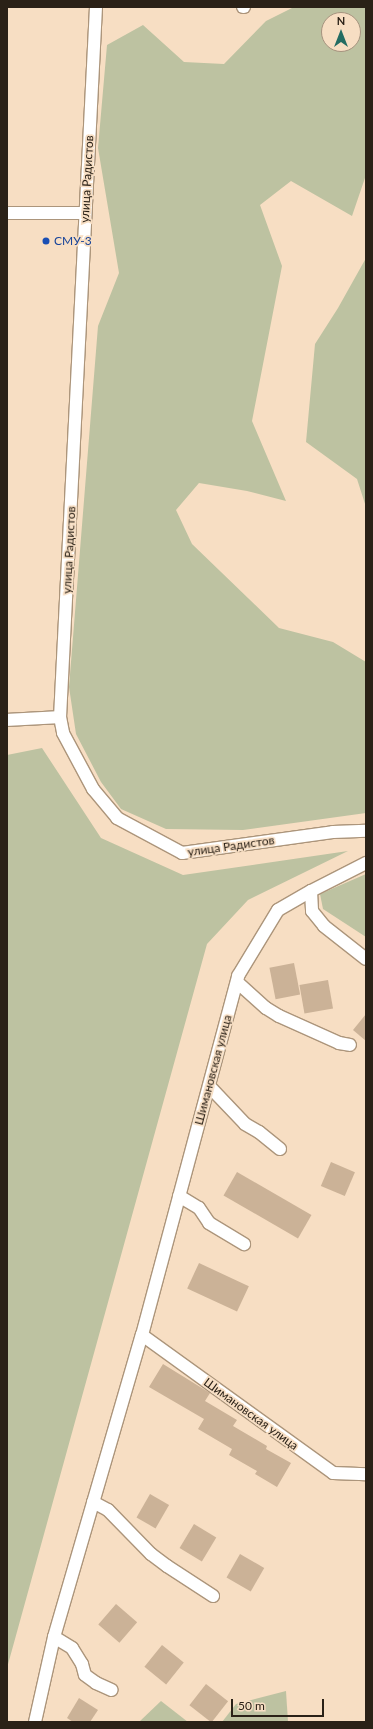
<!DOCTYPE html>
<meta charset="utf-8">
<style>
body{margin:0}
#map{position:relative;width:373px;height:1729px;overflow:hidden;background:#f7dec3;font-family:Lato,sans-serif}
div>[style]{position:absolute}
.green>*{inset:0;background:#bdc2a1}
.building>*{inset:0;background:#cbb297;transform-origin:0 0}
.roads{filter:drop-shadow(1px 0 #ac957b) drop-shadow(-1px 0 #ac957b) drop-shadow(0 1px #ac957b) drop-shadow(0 -1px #ac957b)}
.minor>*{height:12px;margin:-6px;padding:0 6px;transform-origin:6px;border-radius:6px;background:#fff}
.dots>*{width:11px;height:11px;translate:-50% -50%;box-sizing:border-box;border:2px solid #f7dec3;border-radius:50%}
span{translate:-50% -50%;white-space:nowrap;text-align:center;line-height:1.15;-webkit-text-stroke:3.5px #f7dec3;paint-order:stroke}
.street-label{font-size:12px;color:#2a2117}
.transit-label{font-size:12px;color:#164399}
.left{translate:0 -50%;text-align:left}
.frame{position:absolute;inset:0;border:8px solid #2a2117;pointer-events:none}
.north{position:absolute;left:321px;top:12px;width:40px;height:40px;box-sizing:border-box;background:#f7dec3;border:1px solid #a5927e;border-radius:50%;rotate:0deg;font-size:11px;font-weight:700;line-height:16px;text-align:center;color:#2a2117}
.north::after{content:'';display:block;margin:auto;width:14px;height:18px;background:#246c62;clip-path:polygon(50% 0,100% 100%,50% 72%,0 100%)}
.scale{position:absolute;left:231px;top:1699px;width:93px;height:18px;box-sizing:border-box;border:2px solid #2a2117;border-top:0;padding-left:5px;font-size:12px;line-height:14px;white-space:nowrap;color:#2a2117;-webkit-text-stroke:3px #f7dec3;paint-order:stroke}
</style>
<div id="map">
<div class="green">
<div style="clip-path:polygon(evenodd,294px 7px,366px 7px,366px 175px,352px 216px,291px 181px,260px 205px,282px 266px,252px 421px,286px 501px,247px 491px,199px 483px,176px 510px,192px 544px,279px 628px,333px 642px,366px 662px,366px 813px,243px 830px,166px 829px,121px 809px,101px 782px,76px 734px,69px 687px,98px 326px,119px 273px,98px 148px,107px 45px,143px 25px,184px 62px,224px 64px,266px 21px,294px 7px,329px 20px,353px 20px,353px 44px,329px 44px,329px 20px)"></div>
<div style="clip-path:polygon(366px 258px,366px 507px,357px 479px,306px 442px,315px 344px,338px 308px)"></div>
<div style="clip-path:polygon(42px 748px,101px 838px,183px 875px,348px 851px,248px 900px,207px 944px,7px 1668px,7px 755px)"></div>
<div style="clip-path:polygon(366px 874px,366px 937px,323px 909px,320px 894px)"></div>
<div style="clip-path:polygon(286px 1691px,288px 1722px,222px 1722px,236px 1704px)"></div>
<div style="clip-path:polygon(161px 1701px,188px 1722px,139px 1722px)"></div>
</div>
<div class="building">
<div style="left:294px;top:963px;width:32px;height:25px;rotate:79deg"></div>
<div style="left:328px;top:980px;width:29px;height:29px;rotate:80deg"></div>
<div style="clip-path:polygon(366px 1014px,366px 1041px,353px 1030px)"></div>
<div style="left:331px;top:1162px;width:26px;height:26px;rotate:23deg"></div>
<div style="left:237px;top:1172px;width:86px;height:27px;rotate:30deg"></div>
<div style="left:199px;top:1263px;width:55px;height:28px;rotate:25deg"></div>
<div style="clip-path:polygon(163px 1364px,210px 1393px,205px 1401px,237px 1420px,233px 1426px,267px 1446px,266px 1449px,291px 1463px,277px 1487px,255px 1474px,257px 1471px,229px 1455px,232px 1449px,198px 1429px,204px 1419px,149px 1387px)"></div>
<div style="left:150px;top:1494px;width:22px;height:27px;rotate:30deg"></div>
<div style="left:194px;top:1524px;width:26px;height:28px;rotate:31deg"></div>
<div style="left:240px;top:1554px;width:28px;height:27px;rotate:30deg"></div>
<div style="left:116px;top:1604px;width:28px;height:27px;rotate:41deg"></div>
<div style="left:162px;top:1645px;width:28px;height:28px;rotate:39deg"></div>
<div style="left:206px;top:1684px;width:28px;height:27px;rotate:38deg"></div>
<div style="clip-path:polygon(79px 1698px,98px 1710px,90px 1722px,73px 1722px,67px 1718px)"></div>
</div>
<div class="roads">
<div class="minor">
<div style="left:96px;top:7px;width:711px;rotate:92.9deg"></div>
<div style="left:60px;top:717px;width:16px;rotate:79deg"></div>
<div style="left:63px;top:733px;width:64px;rotate:61.8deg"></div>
<div style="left:93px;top:789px;width:38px;rotate:50deg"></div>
<div style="left:117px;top:818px;width:74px;rotate:28.3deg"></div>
<div style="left:182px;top:853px;width:152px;rotate:-7.9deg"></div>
<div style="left:333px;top:832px;width:33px;rotate:-2deg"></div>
<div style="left:243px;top:7px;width:1px"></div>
<div style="left:7px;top:213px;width:78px"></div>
<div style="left:7px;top:720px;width:53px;rotate:-3.2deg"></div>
<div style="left:311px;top:891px;width:20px;rotate:87deg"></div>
<div style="left:312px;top:911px;width:19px;rotate:51deg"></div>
<div style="left:324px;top:926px;width:53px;rotate:38.2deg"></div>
<div style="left:237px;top:982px;width:39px;rotate:42deg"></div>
<div style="left:266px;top:1008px;width:15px;rotate:32deg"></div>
<div style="left:279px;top:1016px;width:66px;rotate:24.2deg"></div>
<div style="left:339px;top:1043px;width:11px;rotate:10deg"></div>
<div style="left:209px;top:1086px;width:52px;rotate:46.5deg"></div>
<div style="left:245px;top:1124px;width:16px;rotate:30deg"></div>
<div style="left:259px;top:1132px;width:27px;rotate:39deg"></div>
<div style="left:179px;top:1196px;width:23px;rotate:31deg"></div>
<div style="left:199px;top:1208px;width:18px;rotate:56deg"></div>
<div style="left:209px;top:1223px;width:41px;rotate:31deg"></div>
<div style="left:142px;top:1335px;width:236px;rotate:35.8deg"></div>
<div style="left:333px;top:1473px;width:33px;rotate:2deg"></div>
<div style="left:93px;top:1502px;width:17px;rotate:28deg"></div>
<div style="left:108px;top:1510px;width:62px;rotate:45.7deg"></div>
<div style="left:151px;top:1554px;width:20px;rotate:37deg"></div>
<div style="left:167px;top:1566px;width:55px;rotate:33.1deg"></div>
<div style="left:54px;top:1637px;width:21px;rotate:31deg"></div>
<div style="left:72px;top:1648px;width:19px;rotate:58deg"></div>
<div style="left:82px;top:1664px;width:11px;rotate:75deg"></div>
<div style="left:85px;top:1675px;width:14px;rotate:36deg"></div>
<div style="left:96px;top:1683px;width:17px;rotate:24deg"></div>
<div style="left:35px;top:1722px;width:87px;rotate:-77.4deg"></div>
<div style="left:54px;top:1637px;width:315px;rotate:-73.8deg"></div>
<div style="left:142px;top:1335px;width:372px;rotate:-75deg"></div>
<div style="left:238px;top:976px;width:77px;rotate:-58.8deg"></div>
<div style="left:278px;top:910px;width:38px;rotate:-30deg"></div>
<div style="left:311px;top:891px;width:62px;rotate:-27deg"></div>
</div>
</div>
<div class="dots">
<div style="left:46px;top:241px;background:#1a4fb4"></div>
</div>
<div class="street-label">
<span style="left:87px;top:179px;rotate:-87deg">улица Радистов</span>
<span style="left:69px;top:550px;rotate:-87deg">улица Радистов</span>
<span style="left:231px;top:846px;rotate:-8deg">улица Радистов</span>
<span style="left:213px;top:1070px;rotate:-75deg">Шимановская улица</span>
<span style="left:251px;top:1414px;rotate:36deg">Шимановская улица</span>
</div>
<div class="transit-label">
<span class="left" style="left:54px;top:241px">СМУ-3</span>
</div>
<div class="frame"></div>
<div class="north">N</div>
<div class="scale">50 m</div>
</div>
